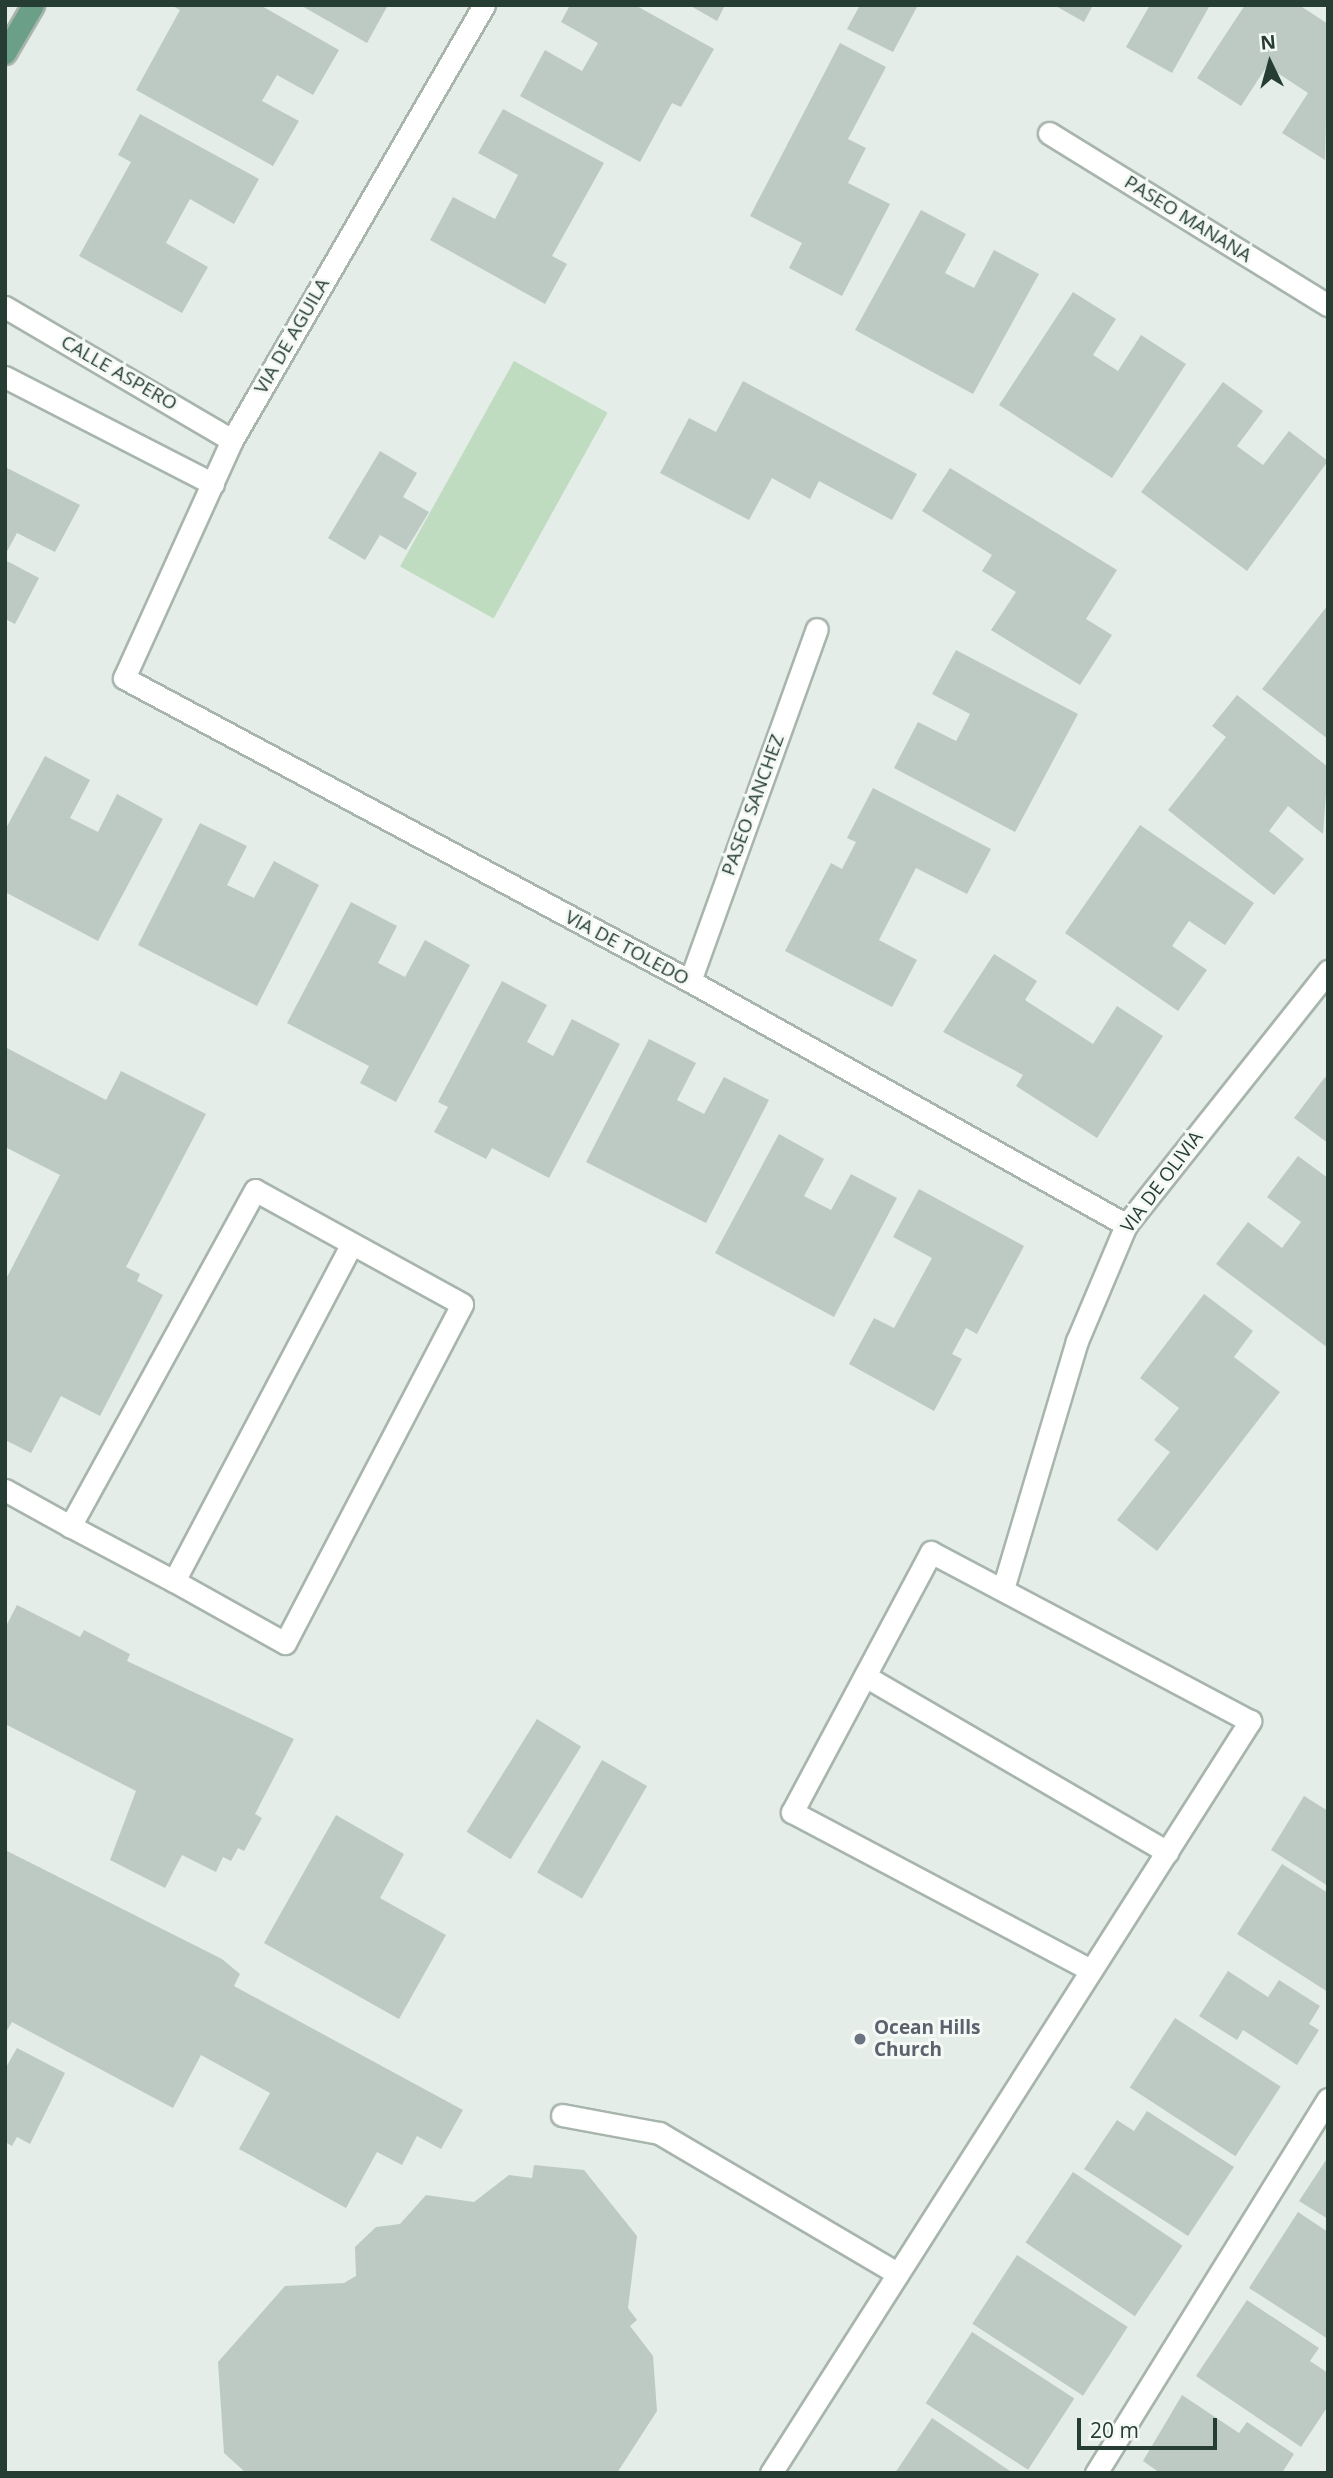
<!DOCTYPE html>
<style>
body{margin:0}
#map{position:relative;width:1333px;height:2478px;overflow:hidden;background:#e4ede7;font-family:"Open Sans",sans-serif}
div>[style]{position:absolute}
.green>*{inset:0;background:#bfdcc1;transform-origin:0 0}
.building>*{inset:0;background:#bdcac3;transform-origin:0 0}
.roads{filter:drop-shadow(2px 0 #a7b5ad) drop-shadow(-2px 0 #a7b5ad) drop-shadow(0 2px #a7b5ad) drop-shadow(0 -2px #a7b5ad)}
.minor>*{height:21px;margin:-10.5px;padding:0 10.5px;transform-origin:10.5px;border-radius:10.5px;background:#fff}
.major>*{height:21px;margin:-10.5px;padding:0 10.5px;transform-origin:10.5px;border-radius:10.5px;background:#6c9f88}
.dots>*{width:19px;height:19px;translate:-50% -50%;box-sizing:border-box;border:4px solid #f5f9f6;border-radius:50%}
span{translate:-50% -50%;white-space:nowrap;text-align:center;line-height:1.15;-webkit-text-stroke:6px #f5f9f6;paint-order:stroke}
.street-label{font-size:19px;color:#253d32}
.worship-label{font-size:19px;color:#5b616d;font-weight:700}
.left{translate:0 -50%;text-align:left}
.frame{position:absolute;inset:0;border:7px solid #253d32;pointer-events:none}
.north{position:absolute;left:1235px;top:28px;width:70px;height:70px;-webkit-text-stroke:5px #f5f9f6;paint-order:stroke;rotate:355deg;font-size:19px;font-weight:700;line-height:28px;text-align:center;color:#253d32}
.north::after{content:'';display:block;margin:auto;width:24px;height:32px;background:#253d32;clip-path:polygon(50% 0,100% 100%,50% 72%,0 100%)}
.scale{position:absolute;left:1077px;top:2418px;width:140px;height:32px;box-sizing:border-box;border:4px solid #253d32;border-top:0;padding-left:9px;font-size:21px;line-height:24px;white-space:nowrap;color:#253d32;-webkit-text-stroke:5px #f5f9f6;paint-order:stroke}
</style>
<div id="map">
<div class="green">
<div style="left:514px;top:361px;width:107px;height:235px;rotate:29deg"></div>
</div>
<div class="building">
<div style="clip-path:polygon(171px 5px,260px 5px,339px 50px,313px 95px,277px 75px,262px 101px,299px 121px,273px 166px,136px 90px,180px 10px)"></div>
<div style="clip-path:polygon(300px 5px,388px 5px,367px 43px)"></div>
<div style="clip-path:polygon(570px 5px,635px 5px,714px 49px,681px 107px,672px 103px,640px 162px,520px 96px,545px 50px,582px 71px,598px 43px,561px 22px)"></div>
<div style="clip-path:polygon(689px 5px,725px 5px,717px 21px)"></div>
<div style="clip-path:polygon(860px 5px,918px 5px,893px 52px,847px 29px)"></div>
<div style="clip-path:polygon(1054px 5px,1093px 5px,1084px 22px)"></div>
<div style="clip-path:polygon(1150px 5px,1210px 5px,1172px 73px,1126px 47px)"></div>
<div style="clip-path:polygon(1245px 5px,1299px 5px,1328px 24px,1325px 160px,1282px 133px,1308px 93px,1267px 66px,1241px 106px,1197px 78px)"></div>
<div style="clip-path:polygon(840px 43px,886px 67px,848px 139px,866px 148px,848px 183px,890px 204px,842px 296px,789px 268px,802px 243px,750px 216px)"></div>
<div style="clip-path:polygon(503px 109px,604px 163px,552px 256px,567px 264px,545px 304px,430px 240px,453px 197px,495px 219px,518px 175px,478px 153px)"></div>
<div style="clip-path:polygon(140px 114px,259px 179px,234px 224px,190px 199px,166px 243px,208px 267px,182px 313px,79px 256px,131px 162px,118px 155px)"></div>
<div style="clip-path:polygon(921px 210px,966px 234px,945px 273px,974px 288px,994px 250px,1039px 274px,973px 394px,855px 330px)"></div>
<div style="clip-path:polygon(1073px 292px,1116px 319px,1093px 355px,1118px 371px,1141px 335px,1186px 364px,1112px 478px,999px 405px)"></div>
<div style="clip-path:polygon(743px 381px,917px 474px,892px 520px,819px 481px,810px 499px,772px 478px,749px 520px,660px 473px,689px 418px,716px 432px)"></div>
<div style="clip-path:polygon(1223px 382px,1263px 411px,1237px 446px,1263px 465px,1289px 431px,1328px 461px,1247px 571px,1141px 492px)"></div>
<div style="clip-path:polygon(380px 451px,417px 473px,403px 497px,429px 512px,406px 550px,380px 535px,365px 560px,328px 538px)"></div>
<div style="clip-path:polygon(5px 467px,80px 505px,55px 552px,17px 533px,5px 555px)"></div>
<div style="clip-path:polygon(950px 468px,1117px 570px,1086px 619px,1112px 635px,1080px 685px,991px 630px,1016px 592px,982px 571px,992px 555px,922px 511px)"></div>
<div style="clip-path:polygon(5px 560px,39px 578px,15px 624px,5px 619px)"></div>
<div style="clip-path:polygon(1328px 605px,1328px 739px,1262px 689px)"></div>
<div style="clip-path:polygon(956px 650px,1078px 714px,1015px 832px,894px 768px,918px 722px,956px 741px,970px 714px,932px 694px)"></div>
<div style="clip-path:polygon(1237px 695px,1328px 767px,1323px 834px,1288px 806px,1269px 831px,1304px 859px,1274px 895px,1168px 810px,1226px 737px,1212px 726px)"></div>
<div style="clip-path:polygon(45px 756px,90px 780px,70px 818px,98px 832px,117px 794px,163px 819px,98px 941px,5px 892px,5px 830px)"></div>
<div style="clip-path:polygon(873px 788px,991px 849px,967px 894px,916px 868px,879px 940px,917px 960px,892px 1007px,785px 951px,831px 863px,842px 869px,856px 842px,847px 838px)"></div>
<div style="clip-path:polygon(200px 823px,247px 846px,227px 885px,254px 898px,274px 861px,319px 885px,257px 1006px,138px 945px)"></div>
<div style="clip-path:polygon(1140px 825px,1254px 903px,1225px 945px,1189px 921px,1172px 946px,1207px 970px,1178px 1011px,1065px 933px)"></div>
<div style="clip-path:polygon(351px 902px,397px 926px,378px 963px,405px 977px,425px 940px,470px 965px,396px 1102px,360px 1083px,369px 1066px,287px 1023px)"></div>
<div style="clip-path:polygon(994px 954px,1037px 981px,1025px 1000px,1093px 1044px,1117px 1006px,1163px 1036px,1097px 1138px,1016px 1086px,1023px 1075px,943px 1032px)"></div>
<div style="clip-path:polygon(502px 981px,547px 1005px,527px 1042px,553px 1056px,572px 1019px,620px 1044px,549px 1178px,492px 1148px,486px 1159px,434px 1132px,448px 1107px,438px 1102px)"></div>
<div style="clip-path:polygon(649px 1039px,696px 1063px,677px 1100px,704px 1114px,724px 1077px,769px 1100px,706px 1223px,586px 1162px)"></div>
<div style="clip-path:polygon(5px 1047px,106px 1100px,121px 1071px,206px 1114px,126px 1267px,140px 1274px,137px 1281px,163px 1295px,100px 1416px,61px 1396px,31px 1453px,5px 1440px,5px 1281px,60px 1175px,5px 1147px)"></div>
<div style="clip-path:polygon(1325px 1077px,1328px 1080px,1328px 1143px,1294px 1118px)"></div>
<div style="clip-path:polygon(779px 1134px,824px 1159px,804px 1196px,831px 1210px,851px 1174px,897px 1198px,834px 1317px,715px 1253px)"></div>
<div style="clip-path:polygon(1298px 1156px,1328px 1178px,1328px 1348px,1216px 1264px,1248px 1222px,1282px 1248px,1301px 1222px,1267px 1197px)"></div>
<div style="clip-path:polygon(919px 1189px,1024px 1246px,977px 1334px,966px 1328px,952px 1354px,962px 1359px,934px 1411px,849px 1364px,874px 1318px,894px 1328px,932px 1258px,893px 1237px)"></div>
<div style="clip-path:polygon(1204px 1294px,1253px 1331px,1234px 1357px,1280px 1392px,1157px 1551px,1117px 1520px,1170px 1452px,1154px 1440px,1179px 1408px,1140px 1378px)"></div>
<div style="clip-path:polygon(17px 1605px,80px 1637px,84px 1630px,130px 1654px,127px 1661px,294px 1739px,255px 1814px,262px 1818px,244px 1851px,238px 1848px,231px 1861px,223px 1857px,216px 1872px,182px 1855px,165px 1888px,110px 1860px,136px 1791px,5px 1724px,5px 1628px)"></div>
<div style="left:537px;top:1719px;width:52px;height:133px;rotate:32deg"></div>
<div style="left:602px;top:1760px;width:52px;height:130px;rotate:30deg"></div>
<div style="clip-path:polygon(1304px 1796px,1328px 1811px,1328px 1886px,1271px 1850px)"></div>
<div style="clip-path:polygon(336px 1815px,404px 1854px,380px 1898px,446px 1935px,399px 2019px,264px 1943px)"></div>
<div style="clip-path:polygon(5px 1850px,222px 1959px,240px 1974px,234px 1986px,463px 2110px,441px 2149px,417px 2136px,402px 2165px,377px 2152px,346px 2208px,239px 2149px,270px 2093px,201px 2055px,173px 2108px,12px 2022px,5px 2034px)"></div>
<div style="clip-path:polygon(1282px 1864px,1328px 1893px,1328px 1992px,1237px 1934px)"></div>
<div style="clip-path:polygon(1228px 1971px,1268px 1997px,1279px 1980px,1320px 2006px,1309px 2024px,1319px 2030px,1297px 2065px,1243px 2030px,1237px 2040px,1199px 2016px)"></div>
<div style="left:1175px;top:2018px;width:126px;height:83px;rotate:33deg"></div>
<div style="clip-path:polygon(17px 2048px,65px 2073px,30px 2144px,17px 2137px,12px 2146px,5px 2142px,5px 2069px)"></div>
<div style="clip-path:polygon(1147px 2111px,1234px 2167px,1188px 2236px,1084px 2169px,1117px 2120px,1134px 2131px)"></div>
<div style="clip-path:polygon(1328px 2157px,1328px 2219px,1299px 2201px)"></div>
<div style="clip-path:polygon(534px 2165px,584px 2170px,637px 2236px,628px 2308px,637px 2320px,630px 2326px,653px 2356px,657px 2411px,617px 2473px,246px 2473px,224px 2453px,218px 2362px,285px 2286px,344px 2283px,356px 2276px,355px 2247px,376px 2227px,400px 2224px,426px 2195px,474px 2202px,509px 2175px,532px 2178px)"></div>
<div style="left:1073px;top:2172px;width:132px;height:85px;rotate:34deg"></div>
<div style="clip-path:polygon(1298px 2212px,1328px 2232px,1328px 2339px,1249px 2288px)"></div>
<div style="left:1017px;top:2255px;width:132px;height:82px;rotate:33deg"></div>
<div style="clip-path:polygon(1247px 2300px,1319px 2348px,1310px 2361px,1328px 2373px,1328px 2406px,1301px 2447px,1196px 2376px)"></div>
<div style="left:972px;top:2332px;width:122px;height:85px;rotate:33deg"></div>
<div style="clip-path:polygon(1182px 2395px,1239px 2433px,1247px 2422px,1294px 2454px,1282px 2473px,1160px 2473px,1143px 2461px)"></div>
<div style="clip-path:polygon(932px 2418px,1013px 2473px,895px 2473px)"></div>
</div>
<div class="roads">
<div class="minor">
<div style="left:484px;top:5px;width:503px;rotate:120.08deg"></div>
<div style="left:232px;top:440px;width:261px;rotate:114.4deg"></div>
<div style="left:124px;top:678px;width:642px;rotate:28.16deg"></div>
<div style="left:690px;top:981px;width:500px;rotate:29.2deg"></div>
<div style="left:1049px;top:133px;width:328px;rotate:31.7deg"></div>
<div style="left:5px;top:307px;width:263px;rotate:30.4deg"></div>
<div style="left:5px;top:377px;width:234px;rotate:27.2deg"></div>
<div style="left:690px;top:981px;width:374px;rotate:-70.2deg"></div>
<div style="left:5px;top:1490px;width:74px;rotate:29deg"></div>
<div style="left:70px;top:1526px;width:118px;rotate:27.9deg"></div>
<div style="left:174px;top:1581px;width:127px;rotate:29.2deg"></div>
<div style="left:285px;top:1643px;width:382px;rotate:-62.4deg"></div>
<div style="left:462px;top:1304px;width:236px;rotate:-151.2deg"></div>
<div style="left:255px;top:1190px;width:384px;rotate:118.8deg"></div>
<div style="left:174px;top:1581px;width:380px;rotate:-62.2deg"></div>
<div style="left:1003px;top:1589px;width:259px;rotate:-73.4deg"></div>
<div style="left:1077px;top:1341px;width:126px;rotate:-67.1deg"></div>
<div style="left:1126px;top:1225px;width:325px;rotate:-51.5deg"></div>
<div style="left:865px;top:1676px;width:350px;rotate:30.2deg"></div>
<div style="left:562px;top:2115px;width:99px;rotate:10.5deg"></div>
<div style="left:659px;top:2133px;width:277px;rotate:30.5deg"></div>
<div style="left:771px;top:2473px;width:892px;rotate:-57.5deg"></div>
<div style="left:1250px;top:1721px;width:361px;rotate:-152.1deg"></div>
<div style="left:931px;top:1552px;width:295px;rotate:118.1deg"></div>
<div style="left:792px;top:1812px;width:338px;rotate:27.9deg"></div>
<div style="left:1096px;top:2473px;width:440px;rotate:-58.2deg"></div>
</div>
<div class="major">
<div style="left:5px;top:53px;width:56px;rotate:-59.7deg"></div>
</div>
</div>
<div class="dots">
<div style="left:860px;top:2039px;background:#6b7280"></div>
</div>
<div class="street-label">
<span style="left:1188px;top:219px;rotate:32deg">PASEO MANANA</span>
<span style="left:292px;top:336px;rotate:-60deg">VIA DE AGUILA</span>
<span style="left:119px;top:373px;rotate:30deg">CALLE ASPERO</span>
<span style="left:753px;top:805px;rotate:-70deg">PASEO SANCHEZ</span>
<span style="left:627px;top:948px;rotate:28deg">VIA DE TOLEDO</span>
<span style="left:1162px;top:1182px;rotate:-53deg">VIA DE OLIVIA</span>
</div>
<div class="worship-label">
<span class="left" style="left:874px;top:2039px">Ocean Hills<br>Church</span>
</div>
<div class="frame"></div>
<div class="north">N</div>
<div class="scale">20 m</div>
</div>
